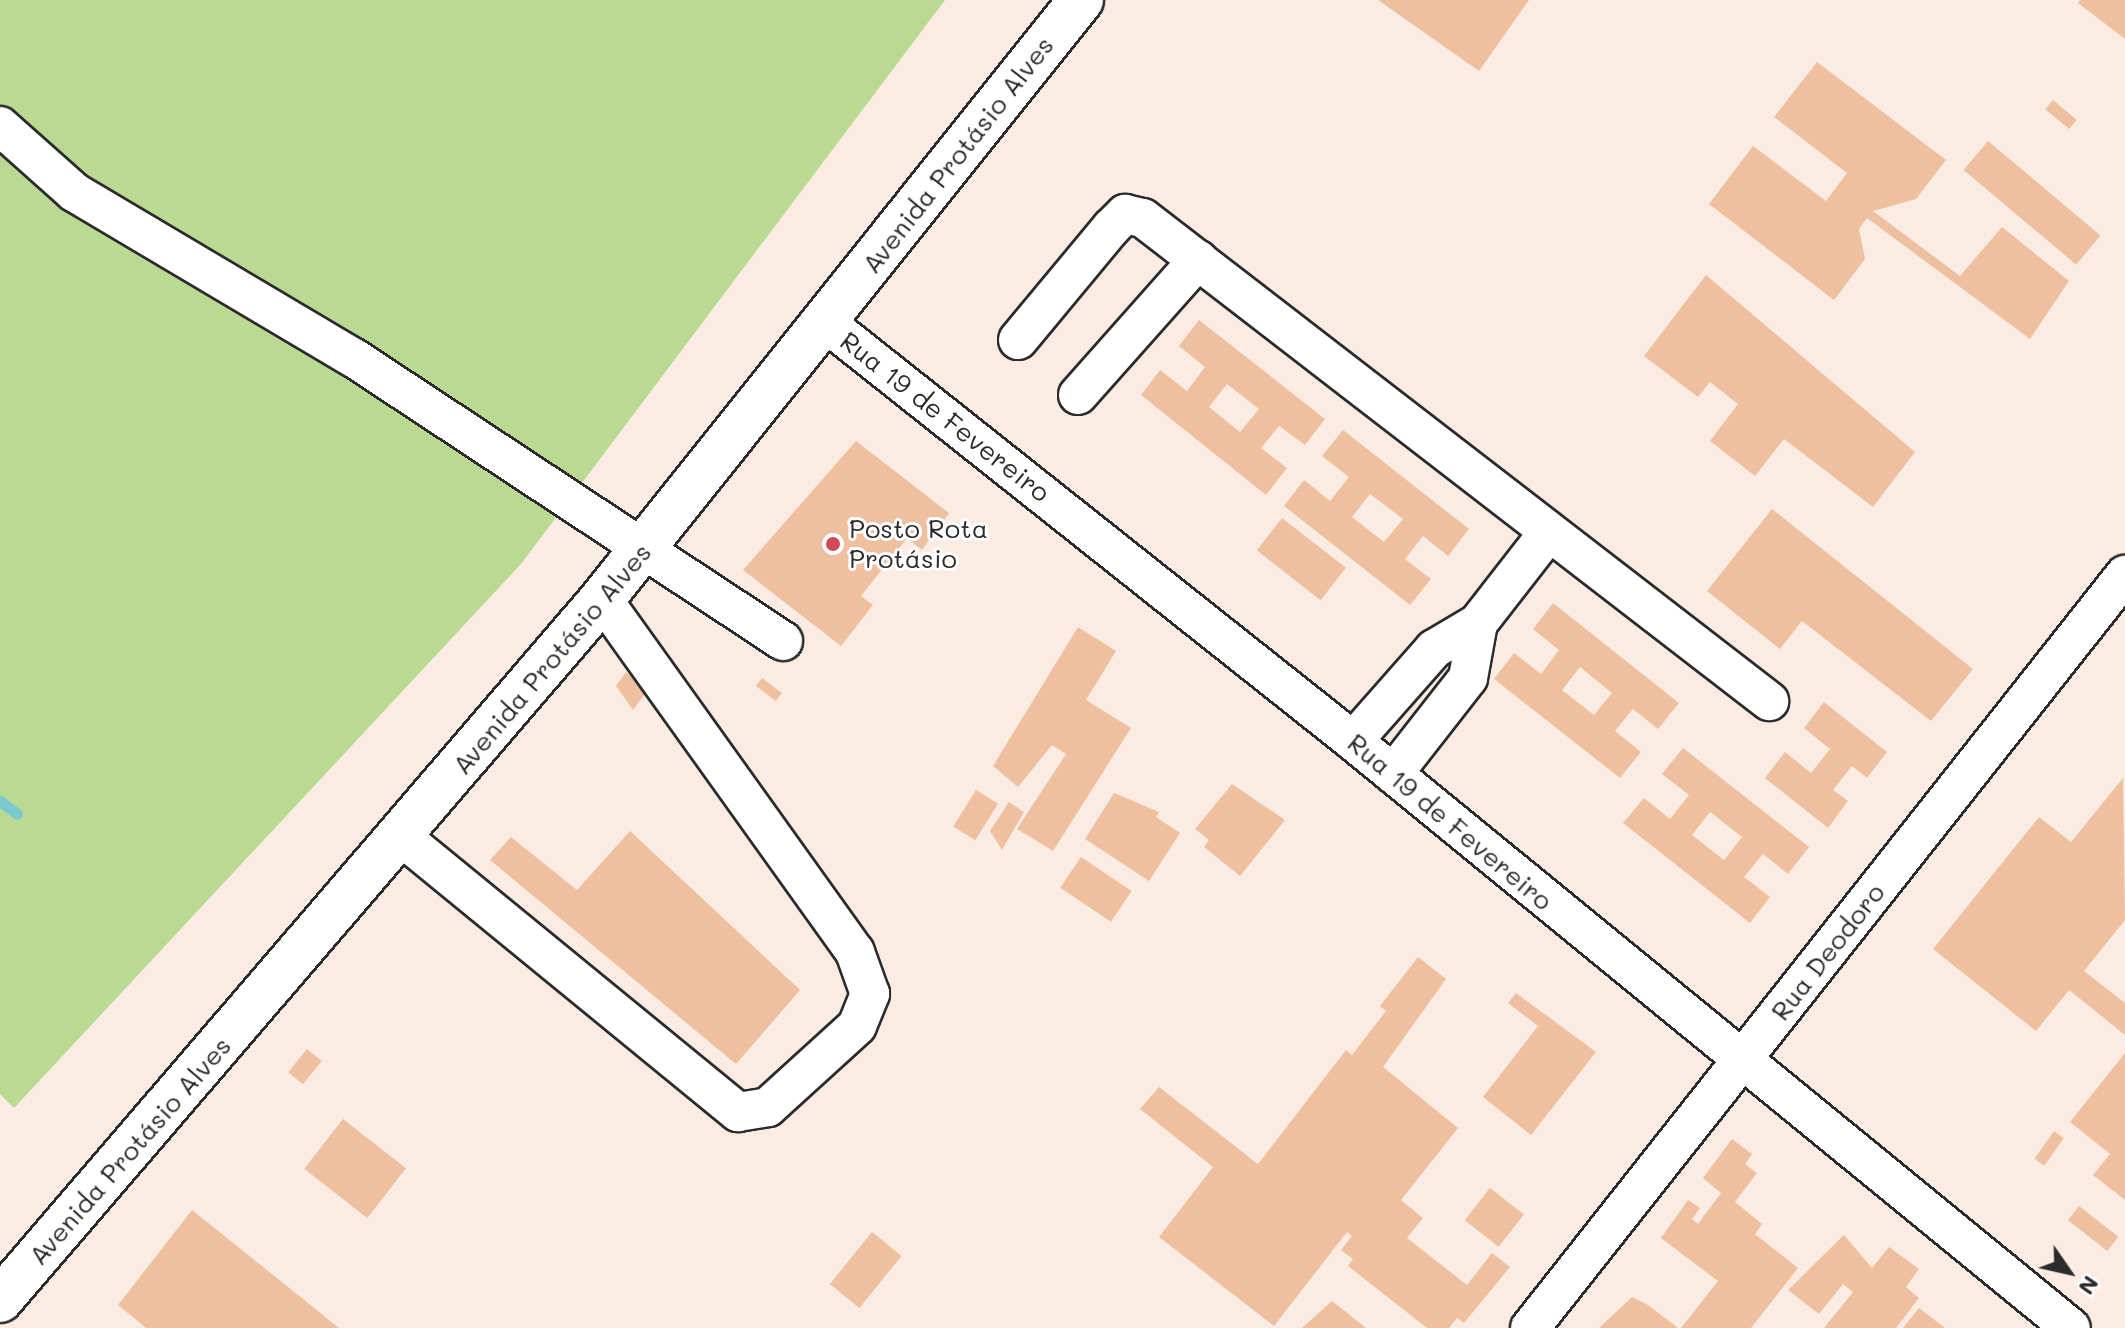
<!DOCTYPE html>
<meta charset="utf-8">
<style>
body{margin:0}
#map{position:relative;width:2125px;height:1328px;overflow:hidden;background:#faece2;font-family:Mali,sans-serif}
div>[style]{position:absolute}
.green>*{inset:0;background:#bada93}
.stream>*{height:11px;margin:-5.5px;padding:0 5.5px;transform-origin:5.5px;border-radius:5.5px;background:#78c9d0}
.building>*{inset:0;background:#efc09f;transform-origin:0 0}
.roads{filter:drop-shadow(2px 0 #2b2b2b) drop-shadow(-2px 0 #2b2b2b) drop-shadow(0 2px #2b2b2b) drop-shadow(0 -2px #2b2b2b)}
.minor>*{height:38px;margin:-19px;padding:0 19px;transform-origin:19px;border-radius:19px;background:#fff}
.major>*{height:44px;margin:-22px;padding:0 22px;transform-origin:22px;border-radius:22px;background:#fff}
.dots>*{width:22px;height:22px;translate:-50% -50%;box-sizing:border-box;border:4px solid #fff;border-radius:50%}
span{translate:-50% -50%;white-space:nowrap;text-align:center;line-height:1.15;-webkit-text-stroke:6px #fff;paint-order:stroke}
.street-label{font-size:26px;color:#2b2b2b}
.poi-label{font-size:26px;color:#2b2b2b}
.left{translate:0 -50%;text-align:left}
.north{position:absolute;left:2029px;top:1232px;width:80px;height:80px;-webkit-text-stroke:6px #fff;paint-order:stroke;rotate:124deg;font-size:22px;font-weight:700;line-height:32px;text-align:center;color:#2b2b2b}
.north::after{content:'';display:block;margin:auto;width:28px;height:36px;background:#2b2b2b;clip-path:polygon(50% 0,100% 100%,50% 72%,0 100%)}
</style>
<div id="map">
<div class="green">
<div style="clip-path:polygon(0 0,945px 0,521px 564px,14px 1108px,0 1094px)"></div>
</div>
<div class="stream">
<div style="left:0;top:801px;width:21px;rotate:37deg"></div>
</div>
<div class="building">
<div style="clip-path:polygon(1378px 0,1529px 0,1479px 71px)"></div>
<div style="clip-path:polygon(2125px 0,2125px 39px,2078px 3px,2080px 0)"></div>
<div style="clip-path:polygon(1817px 62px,1946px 160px,1916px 199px,1873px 211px,1960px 276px,2002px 227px,2069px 281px,2030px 339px,1867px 218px,1859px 229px,1865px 259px,1834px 300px,1709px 204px,1753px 146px,1826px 201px,1847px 173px,1774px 117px)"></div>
<div style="left:2053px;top:100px;width:31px;height:12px;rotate:40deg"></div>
<div style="left:1988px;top:141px;width:147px;height:38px;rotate:40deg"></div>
<div style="clip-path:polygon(1706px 275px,1915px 452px,1873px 507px,1784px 439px,1755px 476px,1710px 441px,1738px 404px,1710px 382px,1698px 397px,1644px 356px)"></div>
<div style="clip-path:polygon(evenodd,1199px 320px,1325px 419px,1305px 445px,1279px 426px,1261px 448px,1287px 468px,1266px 495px,1141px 395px,1160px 370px,1187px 391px,1205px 367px,1179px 346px,1199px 320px,1227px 384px,1259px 409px,1240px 432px,1209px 407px,1227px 384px)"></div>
<div style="clip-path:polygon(evenodd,1343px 430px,1469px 529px,1448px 556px,1423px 536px,1405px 559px,1431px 579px,1410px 605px,1284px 506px,1304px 480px,1330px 501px,1349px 477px,1322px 456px,1343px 430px,1370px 494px,1403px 519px,1384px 542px,1352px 517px,1370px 494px)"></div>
<div style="clip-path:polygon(856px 441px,949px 513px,922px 550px,907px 538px,861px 596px,873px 605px,841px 646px,743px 570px)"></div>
<div style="clip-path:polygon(1772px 509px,1973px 669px,1931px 721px,1802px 621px,1780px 649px,1707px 591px)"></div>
<div style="left:1282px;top:518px;width:81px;height:41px;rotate:38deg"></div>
<div style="clip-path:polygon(evenodd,1553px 603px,1679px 703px,1658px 729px,1633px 709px,1615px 731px,1641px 752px,1620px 778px,1494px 679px,1514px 653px,1541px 674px,1559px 650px,1533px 629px,1553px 603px,1580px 667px,1612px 693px,1594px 715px,1562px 690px,1580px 667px)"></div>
<div style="clip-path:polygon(1078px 627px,1116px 651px,1086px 700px,1131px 728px,1053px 851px,1017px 829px,1066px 754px,1052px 745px,1018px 787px,993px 766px)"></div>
<div style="clip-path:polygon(626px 672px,647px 691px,633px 710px,616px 686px)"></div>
<div style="left:762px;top:678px;width:25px;height:10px;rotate:37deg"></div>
<div style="clip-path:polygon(1824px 702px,1887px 752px,1867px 778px,1852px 766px,1833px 790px,1848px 801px,1828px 828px,1765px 778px,1785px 752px,1811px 773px,1830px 749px,1804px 728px)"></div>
<div style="clip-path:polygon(evenodd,1683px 748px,1809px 847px,1788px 874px,1763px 854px,1744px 877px,1770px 897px,1750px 923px,1623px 823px,1644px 798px,1670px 819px,1689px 795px,1662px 774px,1683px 748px,1710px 812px,1742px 837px,1724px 860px,1692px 835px,1710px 812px)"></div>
<div style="clip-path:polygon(2123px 778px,2125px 920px,2084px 971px,2125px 1003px,2125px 1035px,2069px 990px,2036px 1031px,1933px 949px,2039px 817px,2071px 842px)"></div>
<div style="clip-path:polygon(1232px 784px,1285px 820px,1240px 876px,1204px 847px,1209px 840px,1195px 829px)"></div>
<div style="left:976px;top:790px;width:26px;height:43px;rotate:32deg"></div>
<div style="clip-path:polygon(1114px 793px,1159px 812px,1156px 817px,1180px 833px,1149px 881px,1085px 839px)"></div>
<div style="clip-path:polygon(1009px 802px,1024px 812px,1002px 850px,990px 831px)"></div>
<div style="clip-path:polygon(630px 831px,800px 990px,736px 1064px,490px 860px,511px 837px,577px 890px)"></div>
<div style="left:1081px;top:857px;width:61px;height:37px;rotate:34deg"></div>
<div style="clip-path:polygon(1418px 957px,1446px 979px,1383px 1067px,1458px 1128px,1401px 1200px,1423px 1218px,1407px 1238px,1467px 1285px,1492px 1253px,1510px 1267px,1464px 1323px,1457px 1318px,1449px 1328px,1427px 1328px,1348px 1266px,1353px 1259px,1341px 1250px,1352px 1236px,1347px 1232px,1274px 1326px,1159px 1237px,1213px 1167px,1140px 1109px,1159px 1087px,1258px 1164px,1346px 1050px,1352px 1055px,1386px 1011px,1380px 1006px)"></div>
<div style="clip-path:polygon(1516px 993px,1596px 1052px,1531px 1135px,1483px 1097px,1538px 1026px,1508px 1003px)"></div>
<div style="left:307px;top:1049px;width:19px;height:30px;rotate:39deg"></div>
<div style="clip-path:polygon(2125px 1053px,2125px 1200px,2093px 1175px,2110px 1154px,2070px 1122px)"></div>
<div style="left:343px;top:1119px;width:80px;height:63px;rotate:38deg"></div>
<div style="left:2054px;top:1131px;width:12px;height:34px;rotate:35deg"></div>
<div style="clip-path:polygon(1732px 1139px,1752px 1154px,1745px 1164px,1757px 1173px,1735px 1202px,1762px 1224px,1755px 1234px,1798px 1268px,1751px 1328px,1681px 1328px,1718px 1281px,1661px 1238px,1688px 1200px,1700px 1208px,1692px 1219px,1698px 1224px,1721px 1193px,1703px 1178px)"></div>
<div style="left:1490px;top:1188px;width:43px;height:41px;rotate:38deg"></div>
<div style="left:2079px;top:1206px;width:50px;height:18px;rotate:38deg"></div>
<div style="clip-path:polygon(192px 1210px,303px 1299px,339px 1328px,146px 1328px,118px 1305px)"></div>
<div style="left:872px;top:1232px;width:38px;height:67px;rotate:39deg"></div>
<div style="clip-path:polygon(1844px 1235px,1872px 1268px,1889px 1247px,1919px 1269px,1906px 1287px,1919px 1298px,1896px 1328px,1824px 1328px,1853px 1292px,1843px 1284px,1819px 1314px,1788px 1290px)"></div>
<div style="clip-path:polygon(1632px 1297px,1648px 1305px,1678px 1328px,1599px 1328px)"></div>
<div style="clip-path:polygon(1332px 1301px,1366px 1328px,1302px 1328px)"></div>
<div style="clip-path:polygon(1919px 1308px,1945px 1328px,1903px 1328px)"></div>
</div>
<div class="roads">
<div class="minor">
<div style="left:0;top:126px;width:99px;rotate:41.7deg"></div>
<div style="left:74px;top:192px;width:326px;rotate:30.7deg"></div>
<div style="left:354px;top:358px;width:514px;rotate:33.41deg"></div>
<div style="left:825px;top:322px;width:674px;rotate:38.43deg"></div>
<div style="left:1353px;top:741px;width:927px;rotate:39.27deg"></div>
<div style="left:1018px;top:340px;width:146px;rotate:-50.3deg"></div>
<div style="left:1111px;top:228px;width:20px;rotate:-45deg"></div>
<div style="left:1125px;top:214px;width:18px;rotate:13deg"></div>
<div style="left:1143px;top:218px;width:791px;rotate:37.65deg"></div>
<div style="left:1078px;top:395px;width:181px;rotate:-48.4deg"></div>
<div style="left:1353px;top:741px;width:123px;rotate:-48.6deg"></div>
<div style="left:1434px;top:649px;width:51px;rotate:-30.6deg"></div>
<div style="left:1478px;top:623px;width:114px;rotate:-52.1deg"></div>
<div style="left:1393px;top:774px;width:122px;rotate:-52deg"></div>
<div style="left:1468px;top:678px;width:56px;rotate:-79.7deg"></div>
<div style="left:403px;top:838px;width:433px;rotate:39.3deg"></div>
<div style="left:738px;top:1112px;width:30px;rotate:-9deg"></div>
<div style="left:768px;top:1107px;width:120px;rotate:-42.3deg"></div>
<div style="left:857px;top:1026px;width:35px;rotate:-68deg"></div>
<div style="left:870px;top:994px;width:45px;rotate:-109.7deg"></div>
<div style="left:855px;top:952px;width:434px;rotate:-125.6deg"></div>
<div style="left:1530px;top:1328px;width:960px;rotate:-51.69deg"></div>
</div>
<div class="major">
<div style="left:0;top:1300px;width:924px;rotate:-49.34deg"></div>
<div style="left:602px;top:599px;width:767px;rotate:-51.35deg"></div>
</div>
</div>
<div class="dots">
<div style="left:833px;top:544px;background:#d1495b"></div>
</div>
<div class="street-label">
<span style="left:958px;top:155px;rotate:-52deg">Avenida Protásio Alves</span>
<span style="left:945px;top:417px;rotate:38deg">Rua 19 de Fevereiro</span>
<span style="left:552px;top:659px;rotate:-50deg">Avenida Protásio Alves</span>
<span style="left:1450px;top:822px;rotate:40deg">Rua 19 de Fevereiro</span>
<span style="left:1828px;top:952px;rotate:-52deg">Rua Deodoro</span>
<span style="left:130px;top:1151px;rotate:-49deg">Avenida Protásio Alves</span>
</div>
<div class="poi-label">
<span class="left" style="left:849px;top:544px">Posto Rota<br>Protásio</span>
</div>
<div class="north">N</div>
</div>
